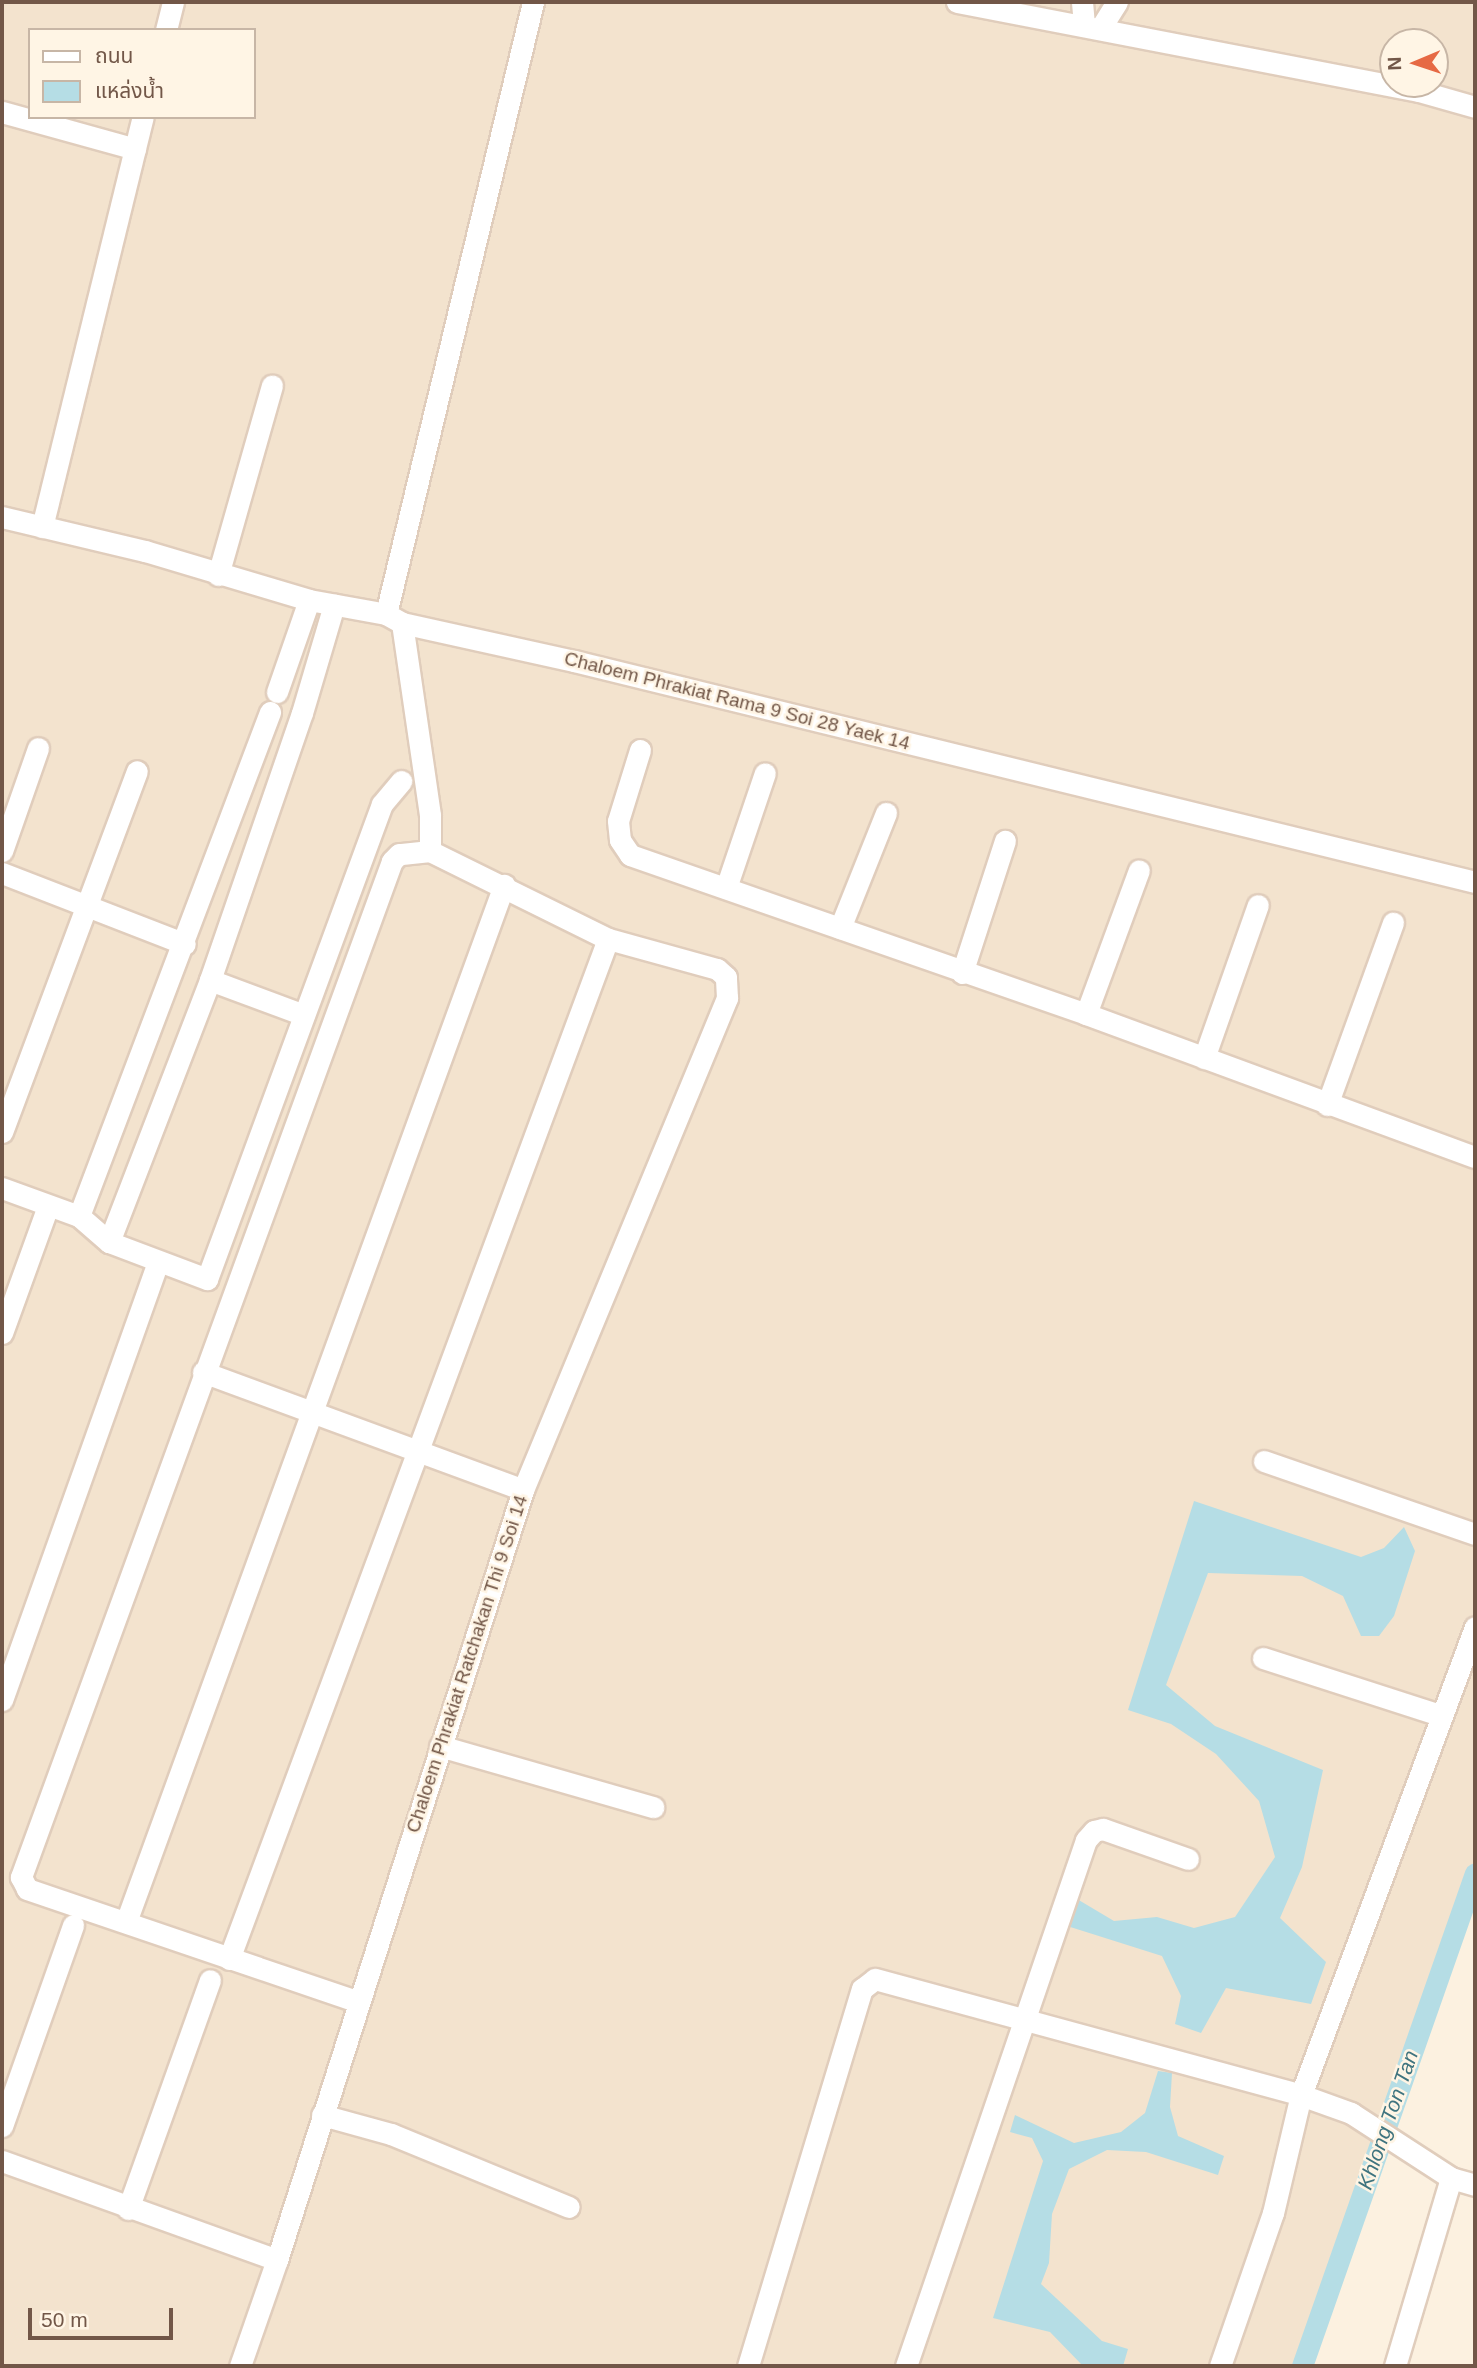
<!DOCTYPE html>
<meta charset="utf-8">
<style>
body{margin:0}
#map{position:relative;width:1477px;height:2368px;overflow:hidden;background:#fcf1e0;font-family:Helvetica,"Noto Sans Thai",sans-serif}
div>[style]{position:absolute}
.residential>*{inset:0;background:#f3e3ce}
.water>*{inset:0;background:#b5dde5}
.canal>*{height:21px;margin:-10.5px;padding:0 10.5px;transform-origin:10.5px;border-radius:10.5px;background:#b5dde5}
.roads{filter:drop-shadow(2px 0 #e0cdbc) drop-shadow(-2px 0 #e0cdbc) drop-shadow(0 2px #e0cdbc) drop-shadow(0 -2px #e0cdbc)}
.minor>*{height:21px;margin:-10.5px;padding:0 10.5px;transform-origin:10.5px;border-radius:10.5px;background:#fff}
span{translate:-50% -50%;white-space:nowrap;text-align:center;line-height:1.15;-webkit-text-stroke:5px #fff5e5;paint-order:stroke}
.street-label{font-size:19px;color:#725748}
.water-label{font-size:21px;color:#3f747f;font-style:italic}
.frame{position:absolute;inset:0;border:4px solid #725748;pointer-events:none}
.legend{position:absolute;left:28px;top:28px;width:228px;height:91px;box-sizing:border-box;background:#fff5e5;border:2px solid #c7b6a6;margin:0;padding:9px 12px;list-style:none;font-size:21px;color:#725748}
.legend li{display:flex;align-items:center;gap:14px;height:35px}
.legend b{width:35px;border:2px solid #c7b6a6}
.north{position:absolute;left:1379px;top:28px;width:70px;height:70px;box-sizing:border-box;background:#fff5e5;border:2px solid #c7b6a6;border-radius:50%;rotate:268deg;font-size:19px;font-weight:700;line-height:28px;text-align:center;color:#725748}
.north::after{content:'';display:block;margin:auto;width:24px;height:32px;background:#e66944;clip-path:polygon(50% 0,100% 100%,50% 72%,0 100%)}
.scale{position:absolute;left:28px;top:2308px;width:145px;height:32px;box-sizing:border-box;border:4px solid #725748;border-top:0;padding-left:9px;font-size:21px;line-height:24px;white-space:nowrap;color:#725748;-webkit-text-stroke:5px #fff5e5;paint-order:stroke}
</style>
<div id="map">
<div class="residential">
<div style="clip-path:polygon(evenodd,2px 2px,1475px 2px,1475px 1903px,1312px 2366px,2px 2366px,2px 2px,30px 30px,254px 30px,254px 117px,30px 117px,30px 30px,2px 2px,1393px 42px,1435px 42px,1435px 84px,1393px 84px,1393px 42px)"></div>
</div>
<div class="water">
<div style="clip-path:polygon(1194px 1501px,1361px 1557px,1384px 1548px,1404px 1527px,1415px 1551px,1394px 1616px,1379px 1636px,1361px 1636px,1343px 1596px,1302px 1576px,1208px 1573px,1166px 1685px,1215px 1726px,1323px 1770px,1302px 1867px,1280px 1918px,1326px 1962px,1311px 2004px,1226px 1988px,1201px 2033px,1175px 2024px,1181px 1996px,1162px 1956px,1064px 1925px,1077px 1899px,1114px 1921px,1157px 1917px,1194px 1928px,1235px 1917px,1275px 1857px,1259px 1801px,1216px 1754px,1171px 1724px,1128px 1710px)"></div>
<div style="clip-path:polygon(1158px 2071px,1172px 2073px,1170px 2107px,1178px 2136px,1224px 2156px,1218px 2175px,1146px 2152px,1107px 2150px,1069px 2169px,1052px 2214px,1049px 2263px,1041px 2284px,1102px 2341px,1128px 2349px,1123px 2366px,1083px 2366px,1050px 2332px,993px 2318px,1043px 2161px,1032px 2138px,1010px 2132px,1015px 2115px,1074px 2143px,1121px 2132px,1145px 2113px)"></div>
</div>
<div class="canal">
<div style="left:1302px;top:2366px;width:522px;rotate:-70.66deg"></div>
</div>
<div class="roads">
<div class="minor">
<div style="left:957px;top:2px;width:470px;rotate:10.9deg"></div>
<div style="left:1419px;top:91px;width:58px;rotate:15.9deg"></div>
<div style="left:1082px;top:2px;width:24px;rotate:85deg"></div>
<div style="left:1100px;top:29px;width:32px;rotate:-58deg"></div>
<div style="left:166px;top:30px;width:29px;rotate:-76deg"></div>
<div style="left:2px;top:112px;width:138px;rotate:15.5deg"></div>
<div style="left:2px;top:517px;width:147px;rotate:13.4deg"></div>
<div style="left:145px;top:551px;width:171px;rotate:16.6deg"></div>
<div style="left:309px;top:600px;width:78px;rotate:10.3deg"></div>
<div style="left:386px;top:614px;width:18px;rotate:29deg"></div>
<div style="left:402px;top:623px;width:176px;rotate:12.5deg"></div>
<div style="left:574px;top:661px;width:928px;rotate:13.78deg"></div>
<div style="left:42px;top:527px;width:422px;rotate:-76.2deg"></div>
<div style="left:218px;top:575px;width:197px;rotate:-74.1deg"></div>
<div style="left:386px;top:614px;width:629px;rotate:-76.49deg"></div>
<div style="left:402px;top:623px;width:194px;rotate:81.7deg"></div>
<div style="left:430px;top:815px;width:36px;rotate:90deg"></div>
<div style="left:277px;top:692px;width:97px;rotate:-70.8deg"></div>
<div style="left:640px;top:750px;width:74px;rotate:107.2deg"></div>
<div style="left:618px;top:821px;width:19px;rotate:84deg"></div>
<div style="left:620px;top:840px;width:18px;rotate:56deg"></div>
<div style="left:630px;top:855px;width:483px;rotate:19.2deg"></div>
<div style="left:1086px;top:1014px;width:414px;rotate:20.2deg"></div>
<div style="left:2px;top:851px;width:109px;rotate:-70.7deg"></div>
<div style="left:2px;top:873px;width:196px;rotate:21.2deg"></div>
<div style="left:726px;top:888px;width:121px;rotate:-71.3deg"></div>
<div style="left:840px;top:928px;width:124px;rotate:-68.2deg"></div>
<div style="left:962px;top:973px;width:139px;rotate:-72deg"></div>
<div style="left:210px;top:980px;width:100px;rotate:20.4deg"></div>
<div style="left:1086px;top:1014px;width:153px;rotate:-69.8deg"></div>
<div style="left:1204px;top:1058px;width:162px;rotate:-70.6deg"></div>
<div style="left:1327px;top:1105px;width:194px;rotate:-70.1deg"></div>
<div style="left:2px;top:1132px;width:385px;rotate:-69.5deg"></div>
<div style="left:2px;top:1188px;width:82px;rotate:20deg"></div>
<div style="left:79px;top:1216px;width:40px;rotate:41deg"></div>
<div style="left:109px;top:1242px;width:105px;rotate:20.7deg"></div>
<div style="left:207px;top:1279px;width:506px;rotate:-69.78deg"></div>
<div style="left:382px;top:804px;width:30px;rotate:-50deg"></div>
<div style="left:79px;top:1216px;width:539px;rotate:-69.24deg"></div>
<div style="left:109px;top:1242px;width:281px;rotate:-68.9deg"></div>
<div style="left:210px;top:980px;width:282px;rotate:-71deg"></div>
<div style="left:302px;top:713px;width:113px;rotate:-73.5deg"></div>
<div style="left:2px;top:1333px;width:135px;rotate:-70.1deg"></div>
<div style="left:203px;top:1372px;width:341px;rotate:20.2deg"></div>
<div style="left:1264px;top:1461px;width:223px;rotate:19.1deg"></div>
<div style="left:1263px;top:1658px;width:185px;rotate:17.9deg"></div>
<div style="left:2px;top:1700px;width:465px;rotate:-70.4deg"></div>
<div style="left:440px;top:1746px;width:222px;rotate:16deg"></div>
<div style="left:126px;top:1922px;width:1104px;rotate:-69.97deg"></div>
<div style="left:229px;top:1959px;width:1088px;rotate:-69.62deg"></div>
<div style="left:322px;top:2115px;width:72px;rotate:15.4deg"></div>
<div style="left:391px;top:2134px;width:192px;rotate:22.3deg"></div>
<div style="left:2px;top:2126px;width:213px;rotate:-70.5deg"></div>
<div style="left:2px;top:2161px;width:292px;rotate:19.8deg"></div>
<div style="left:128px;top:2209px;width:243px;rotate:-70.3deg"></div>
<div style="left:240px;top:2366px;width:112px;rotate:-70.8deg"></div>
<div style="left:277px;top:2260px;width:808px;rotate:-72.28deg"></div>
<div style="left:523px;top:1490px;width:533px;rotate:-67.48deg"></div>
<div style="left:727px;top:998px;width:21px;rotate:-93deg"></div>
<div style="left:726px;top:977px;width:12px;rotate:-138deg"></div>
<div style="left:717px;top:969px;width:113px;rotate:-164.6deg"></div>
<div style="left:608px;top:939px;width:199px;rotate:-153.7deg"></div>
<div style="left:430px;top:851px;width:31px;rotate:174deg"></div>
<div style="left:399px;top:854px;width:10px;rotate:135deg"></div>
<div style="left:392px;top:861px;width:1082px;rotate:110.06deg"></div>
<div style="left:21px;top:1877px;width:13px;rotate:63deg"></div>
<div style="left:27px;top:1889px;width:350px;rotate:18.8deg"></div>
<div style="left:748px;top:2366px;width:394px;rotate:-73.2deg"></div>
<div style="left:862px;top:1989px;width:16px;rotate:-38deg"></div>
<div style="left:875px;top:1979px;width:442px;rotate:15.2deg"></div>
<div style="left:1301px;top:2095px;width:53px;rotate:19.8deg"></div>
<div style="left:1351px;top:2113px;width:119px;rotate:33deg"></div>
<div style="left:1451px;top:2178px;width:25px;rotate:16deg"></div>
<div style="left:906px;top:2366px;width:556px;rotate:-71.11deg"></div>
<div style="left:1086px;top:1840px;width:12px;rotate:-48deg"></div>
<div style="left:1094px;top:1831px;width:9px;rotate:-13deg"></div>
<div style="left:1103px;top:1829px;width:90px;rotate:19.4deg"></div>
<div style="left:1220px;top:2366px;width:162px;rotate:-70.9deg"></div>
<div style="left:1273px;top:2213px;width:121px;rotate:-76.7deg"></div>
<div style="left:1301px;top:2095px;width:499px;rotate:-69.6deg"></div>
<div style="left:1395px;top:2366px;width:196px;rotate:-73.4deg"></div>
</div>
</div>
<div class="street-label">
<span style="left:737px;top:701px;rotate:14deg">Chaloem Phrakiat Rama 9 Soi 28 Yaek 14</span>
<span style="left:467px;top:1664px;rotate:-72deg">Chaloem Phrakiat Ratchakan Thi 9 Soi 14</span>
</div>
<div class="water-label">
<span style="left:1388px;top:2120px;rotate:-71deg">Khlong Ton Tan</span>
</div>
<div class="frame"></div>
<ul class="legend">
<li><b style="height:9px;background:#fff"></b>ถนน</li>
<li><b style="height:19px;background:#b5dde5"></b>แหล่งน้ำ</li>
</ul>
<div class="north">N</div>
<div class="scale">50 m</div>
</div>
